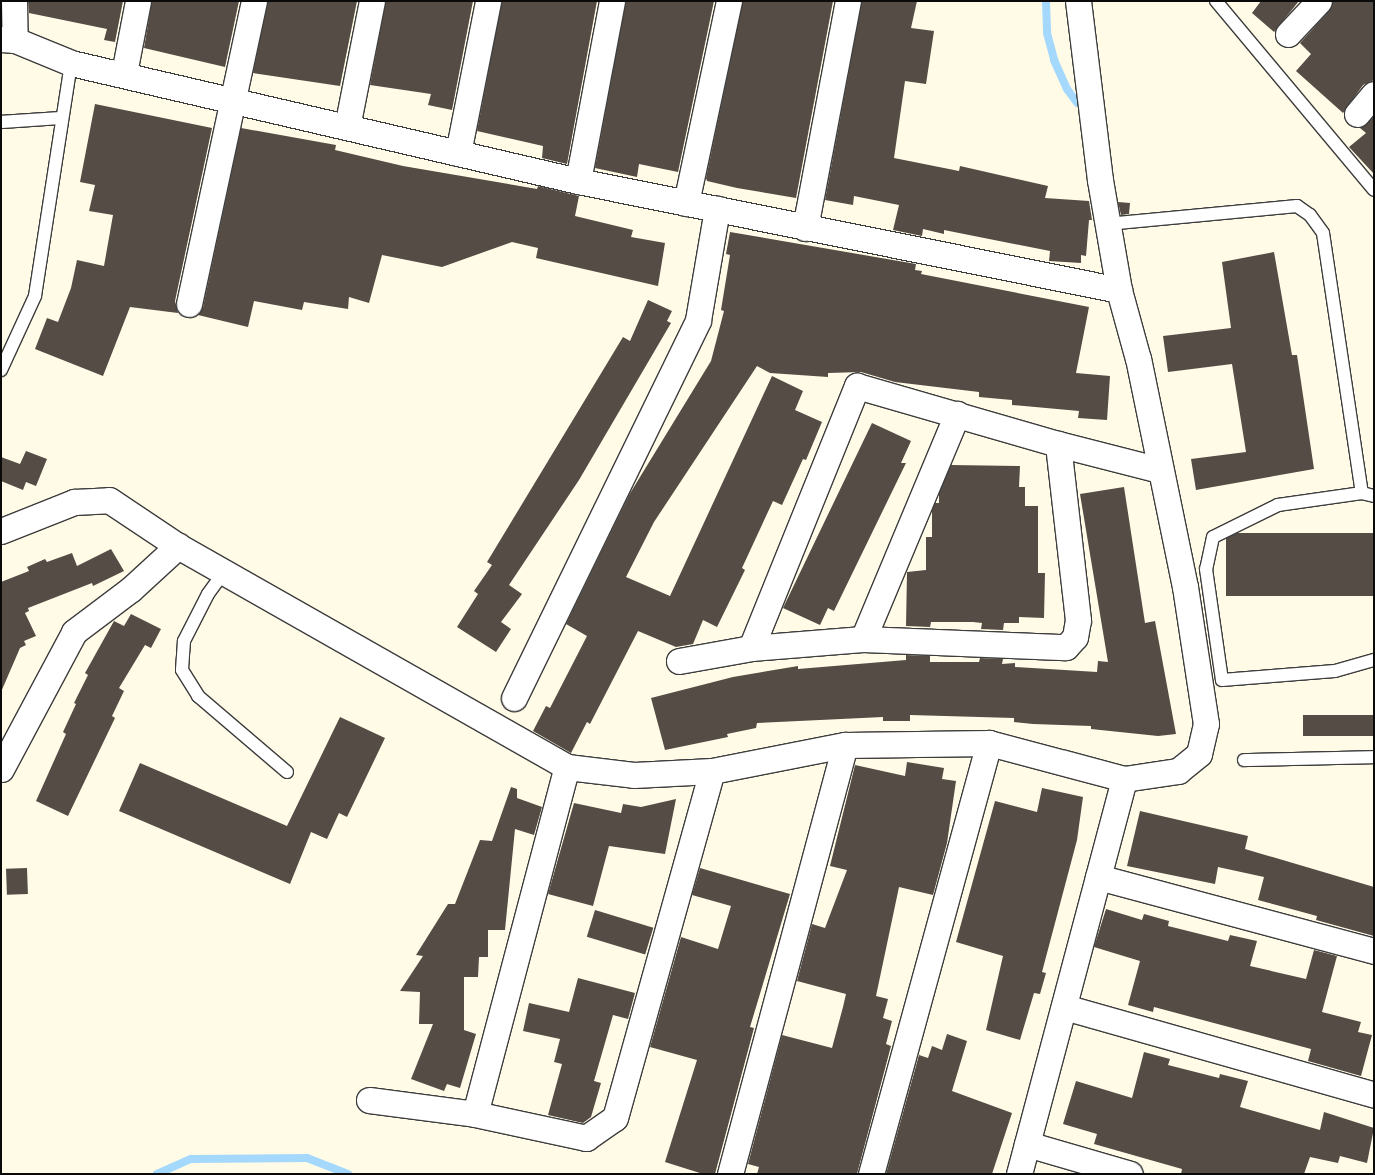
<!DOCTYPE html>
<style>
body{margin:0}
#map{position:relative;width:1375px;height:1175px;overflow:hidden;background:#fffbe7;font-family:Lora,serif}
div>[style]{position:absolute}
.stream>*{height:8px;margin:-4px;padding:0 4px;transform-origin:4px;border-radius:4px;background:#a5d8fd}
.building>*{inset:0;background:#544c45;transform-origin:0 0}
.roads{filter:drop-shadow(1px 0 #3d3d3d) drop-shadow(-1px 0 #3d3d3d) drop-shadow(0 1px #3d3d3d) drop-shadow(0 -1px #3d3d3d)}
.service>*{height:12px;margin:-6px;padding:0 6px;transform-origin:6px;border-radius:6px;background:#fff}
.minor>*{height:25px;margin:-12.5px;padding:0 12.5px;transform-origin:12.5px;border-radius:12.5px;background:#fff}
span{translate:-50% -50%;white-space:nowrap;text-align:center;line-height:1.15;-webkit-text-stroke:5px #fff;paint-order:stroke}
.frame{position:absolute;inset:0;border:2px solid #0a0a0a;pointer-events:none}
</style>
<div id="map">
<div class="stream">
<div style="left:1046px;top:1px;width:32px;rotate:88deg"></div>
<div style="left:1047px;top:33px;width:28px;rotate:75deg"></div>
<div style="left:1054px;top:60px;width:32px;rotate:66deg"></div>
<div style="left:1067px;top:89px;width:17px;rotate:54deg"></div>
<div style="left:157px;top:1174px;width:37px;rotate:-24deg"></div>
<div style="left:191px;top:1159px;width:116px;rotate:-0.5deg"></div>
<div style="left:307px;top:1158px;width:44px;rotate:21.3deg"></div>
</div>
<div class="building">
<div style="clip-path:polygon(28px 1px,123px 1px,115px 42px,104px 40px,107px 29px,29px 13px)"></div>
<div style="clip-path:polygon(152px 1px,239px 1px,225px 67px,144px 48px)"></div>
<div style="clip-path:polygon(268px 1px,357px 1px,340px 86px,253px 73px)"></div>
<div style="clip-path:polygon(386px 1px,473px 1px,452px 110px,428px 105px,431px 94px,370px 85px)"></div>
<div style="clip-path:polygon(502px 1px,597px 1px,567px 164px,542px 158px,543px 146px,477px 131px)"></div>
<div style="clip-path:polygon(626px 1px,714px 1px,678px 172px,639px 164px,637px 177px,595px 168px)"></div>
<div style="clip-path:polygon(743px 1px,833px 1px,796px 198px,737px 188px,707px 181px,706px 178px)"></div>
<div style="clip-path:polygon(862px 1px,917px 1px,911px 28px,934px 31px,926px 84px,905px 81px,894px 158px,959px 171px,960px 166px,1048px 186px,1045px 198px,1089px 201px,1092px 220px,1089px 220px,1086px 256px,1081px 255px,1081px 263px,1049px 261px,1050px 251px,944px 230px,944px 234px,923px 229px,922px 236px,893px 230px,899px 205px,854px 196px,853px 205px,825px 200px)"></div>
<div style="clip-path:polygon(1261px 1px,1299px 1px,1274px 32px,1252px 13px)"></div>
<div style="clip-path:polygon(1333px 1px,1374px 1px,1374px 80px,1363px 85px,1343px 113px,1296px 71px,1311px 54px,1300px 43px,1329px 11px)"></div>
<div style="clip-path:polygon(95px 104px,212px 128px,175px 301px,178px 313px,130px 307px,103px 376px,35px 349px,47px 318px,58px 322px,71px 288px,77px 260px,104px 266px,113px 215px,89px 211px,95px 185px,80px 182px)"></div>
<div style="clip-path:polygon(1374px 116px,1374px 174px,1349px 147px,1366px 133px,1360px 128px)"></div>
<div style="clip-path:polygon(241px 128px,336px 145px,335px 150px,403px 166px,537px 189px,538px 186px,579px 196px,575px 216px,633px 230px,631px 237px,665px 243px,658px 286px,536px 258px,538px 248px,512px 242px,442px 267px,382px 255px,369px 303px,349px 297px,348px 309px,304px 302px,302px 310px,254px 301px,248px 327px,198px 315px,203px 307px)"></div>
<div style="clip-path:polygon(1118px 202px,1130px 203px,1129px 214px,1121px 215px)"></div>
<div style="clip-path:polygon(730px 232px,916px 264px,915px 270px,922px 271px,921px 274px,1089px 307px,1076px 373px,1110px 376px,1107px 420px,1078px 418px,1079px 411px,1012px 405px,1012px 400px,979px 397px,979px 392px,895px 382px,861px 372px,828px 373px,828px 377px,770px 373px,757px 366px,654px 522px,626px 577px,670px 596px,772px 376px,803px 391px,795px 410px,822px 422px,806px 460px,803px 459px,782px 505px,773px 501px,742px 568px,745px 570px,717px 627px,703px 620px,693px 644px,676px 647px,638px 631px,590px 724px,587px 722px,571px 753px,533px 731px,546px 706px,550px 708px,587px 636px,566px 624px,629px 495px,711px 361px,724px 311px,721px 310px,730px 255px,726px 254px)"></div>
<div style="clip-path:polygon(1274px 252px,1292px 355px,1297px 355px,1314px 469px,1196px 490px,1191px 459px,1246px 452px,1232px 364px,1168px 372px,1163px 336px,1231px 328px,1222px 262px)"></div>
<div style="clip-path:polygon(648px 300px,672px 311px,667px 321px,671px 323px,579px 480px,509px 585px,522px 594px,501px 622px,511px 629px,496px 652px,457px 627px,478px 594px,474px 591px,492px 565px,487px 562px,623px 337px,630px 341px)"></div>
<div style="clip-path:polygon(872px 423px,911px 441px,901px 463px,906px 463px,834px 611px,828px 608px,820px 625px,783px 608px)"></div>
<div style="clip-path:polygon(26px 451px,47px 459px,36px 486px,26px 482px,23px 490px,1px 481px,1px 457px,20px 464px)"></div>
<div style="clip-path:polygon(951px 465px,1020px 466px,1019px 487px,1025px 487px,1025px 506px,1038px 506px,1038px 573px,1045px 573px,1044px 618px,1019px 617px,1019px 623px,1004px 623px,1003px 630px,981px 629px,982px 623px,973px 622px,931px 622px,930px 627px,906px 626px,907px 572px,926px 570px,926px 537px,932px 537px,932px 510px,935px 503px,939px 503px,939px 493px)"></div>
<div style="clip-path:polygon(1124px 487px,1145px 623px,1155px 621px,1176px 734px,1158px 736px,1091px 729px,1091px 726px,1033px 724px,1014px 722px,1014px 718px,910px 715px,910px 721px,883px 721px,883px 717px,757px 723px,756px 728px,727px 734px,728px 737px,665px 750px,651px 698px,733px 677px,798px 666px,798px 669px,906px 660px,906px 655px,930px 656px,930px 662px,979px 662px,980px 658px,1003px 659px,1002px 664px,1015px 663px,1015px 667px,1097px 672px,1098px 661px,1108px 662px,1080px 494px)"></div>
<div style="left:1374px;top:533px;width:63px;height:148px;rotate:90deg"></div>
<div style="clip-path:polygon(111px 549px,124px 571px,93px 586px,92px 583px,28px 608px,29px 611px,25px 613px,36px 636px,24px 641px,26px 645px,20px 648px,1px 692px,1px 582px,29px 571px,27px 567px,45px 559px,47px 562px,72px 553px,77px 566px)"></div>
<div style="clip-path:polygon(131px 614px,161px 629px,151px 648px,145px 645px,119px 688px,124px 691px,112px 716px,115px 718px,68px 816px,36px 801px,66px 734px,63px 732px,76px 704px,74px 703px,88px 675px,85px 673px,114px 621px,124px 626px)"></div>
<div style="left:1374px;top:715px;width:21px;height:71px;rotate:90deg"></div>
<div style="clip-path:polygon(340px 717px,385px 738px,347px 817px,339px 813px,327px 839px,311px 832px,290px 884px,119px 811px,140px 763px,287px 826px)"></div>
<div style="clip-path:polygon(907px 762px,944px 768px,942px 779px,956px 781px,947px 843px,933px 895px,899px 887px,876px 996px,888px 999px,883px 1018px,892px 1021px,886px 1044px,891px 1046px,857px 1174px,757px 1174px,759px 1167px,748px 1164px,782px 1035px,832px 1048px,843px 1007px,846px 994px,797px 981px,812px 924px,825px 928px,847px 870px,830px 866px,855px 765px,905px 776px)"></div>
<div style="clip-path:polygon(511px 787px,517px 789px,517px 798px,542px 807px,534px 835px,515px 829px,505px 930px,488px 930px,488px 957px,479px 957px,478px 977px,464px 977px,464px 1030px,476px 1034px,460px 1088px,447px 1084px,444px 1091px,411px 1079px,433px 1024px,419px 1024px,420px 992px,400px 991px,423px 956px,416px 955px,448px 904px,455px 904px,480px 840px,492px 841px)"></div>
<div style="clip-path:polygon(1042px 788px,1083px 797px,1077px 840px,1042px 972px,1046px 973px,1040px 994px,1034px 993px,1020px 1040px,986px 1030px,1003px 956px,956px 942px,995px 801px,1037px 812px)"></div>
<div style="clip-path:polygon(676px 799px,665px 854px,609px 846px,593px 906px,548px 894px,574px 803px,621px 813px,623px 804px,641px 807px)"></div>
<div style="clip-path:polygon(1140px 811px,1248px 836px,1245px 849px,1374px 887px,1374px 936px,1316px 920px,1317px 916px,1258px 900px,1264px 877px,1218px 867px,1215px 884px,1127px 866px)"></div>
<div style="left:27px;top:868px;width:26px;height:21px;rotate:88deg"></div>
<div style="clip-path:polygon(700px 868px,790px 894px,750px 1027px,754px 1028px,715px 1174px,703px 1174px,665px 1162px,697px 1060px,650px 1047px,681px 937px,718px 949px,731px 906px,692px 895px)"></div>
<div style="clip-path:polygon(1106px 909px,1142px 920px,1144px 914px,1169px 921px,1168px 926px,1228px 941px,1230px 935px,1257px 941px,1250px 966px,1306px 979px,1314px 950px,1337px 956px,1322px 1012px,1361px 1022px,1358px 1032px,1372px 1035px,1361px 1076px,1308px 1061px,1311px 1049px,1154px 1007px,1153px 1012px,1128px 1005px,1140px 961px,1094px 947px)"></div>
<div style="left:595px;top:910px;width:61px;height:28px;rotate:17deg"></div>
<div style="clip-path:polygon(578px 978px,635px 993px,628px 1019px,613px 1015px,594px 1081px,601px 1083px,591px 1117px,583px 1123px,548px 1115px,562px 1064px,554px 1062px,560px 1039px,523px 1031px,529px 1003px,569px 1012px)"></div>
<div style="clip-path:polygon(947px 1034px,967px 1041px,952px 1091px,1012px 1113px,992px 1174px,886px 1174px,919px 1055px,928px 1058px,932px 1046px,942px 1050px)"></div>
<div style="clip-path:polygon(1144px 1052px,1170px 1059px,1168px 1065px,1219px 1078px,1220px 1074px,1248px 1081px,1240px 1107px,1320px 1130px,1324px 1112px,1374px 1128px,1367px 1163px,1340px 1156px,1338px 1163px,1310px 1157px,1304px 1174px,1181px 1174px,1182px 1169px,1094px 1144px,1097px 1134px,1063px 1124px,1076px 1081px,1132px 1098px)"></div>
</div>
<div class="roads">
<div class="service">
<div style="left:1216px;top:1px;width:246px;rotate:50.1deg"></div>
<div style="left:1px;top:122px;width:61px;rotate:-3.8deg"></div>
<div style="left:1107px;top:224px;width:191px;rotate:-5.4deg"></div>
<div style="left:1297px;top:206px;width:16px;rotate:35deg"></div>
<div style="left:1310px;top:215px;width:22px;rotate:54deg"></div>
<div style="left:1323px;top:233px;width:263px;rotate:81.5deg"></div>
<div style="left:1px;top:370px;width:81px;rotate:-65.3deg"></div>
<div style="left:35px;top:296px;width:236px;rotate:-81.2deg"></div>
<div style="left:1374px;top:496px;width:12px;rotate:-166deg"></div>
<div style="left:1362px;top:493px;width:85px;rotate:171.9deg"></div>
<div style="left:1278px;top:505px;width:72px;rotate:153.8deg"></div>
<div style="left:1213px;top:537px;width:33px;rotate:102deg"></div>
<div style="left:1206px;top:569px;width:112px;rotate:81.8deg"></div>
<div style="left:1222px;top:680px;width:113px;rotate:-4.6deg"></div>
<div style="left:1335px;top:671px;width:41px;rotate:-15.8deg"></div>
<div style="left:224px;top:572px;width:27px;rotate:126deg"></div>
<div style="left:208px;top:594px;width:53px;rotate:117.1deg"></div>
<div style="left:184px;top:641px;width:29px;rotate:94deg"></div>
<div style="left:182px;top:670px;width:31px;rotate:58deg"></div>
<div style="left:198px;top:696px;width:117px;rotate:40.5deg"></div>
<div style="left:1244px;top:760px;width:130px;rotate:-1.3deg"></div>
</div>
<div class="minor">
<div style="left:14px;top:1px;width:39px;rotate:89deg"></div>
<div style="left:1288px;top:34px;width:45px;rotate:-46.8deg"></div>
<div style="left:1px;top:39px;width:14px;rotate:4deg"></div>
<div style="left:15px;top:40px;width:61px;rotate:22.3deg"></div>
<div style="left:71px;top:63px;width:521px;rotate:13.1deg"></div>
<div style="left:578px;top:181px;width:552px;rotate:11.39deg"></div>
<div style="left:124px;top:73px;width:73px;rotate:-79deg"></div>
<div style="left:1357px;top:114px;width:26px;rotate:-50deg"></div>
<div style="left:347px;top:127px;width:128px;rotate:-78.8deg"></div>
<div style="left:458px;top:153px;width:155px;rotate:-78.8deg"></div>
<div style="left:578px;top:181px;width:183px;rotate:-79.3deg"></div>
<div style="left:686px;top:203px;width:207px;rotate:-78deg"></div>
<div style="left:805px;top:228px;width:231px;rotate:-79.3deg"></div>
<div style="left:189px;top:304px;width:310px;rotate:-77.9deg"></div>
<div style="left:1px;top:531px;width:79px;rotate:-21.7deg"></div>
<div style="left:74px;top:502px;width:35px;rotate:-3deg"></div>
<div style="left:109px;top:500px;width:83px;rotate:33.7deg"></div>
<div style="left:178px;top:546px;width:447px;rotate:29.6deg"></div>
<div style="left:567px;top:767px;width:67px;rotate:6.8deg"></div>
<div style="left:634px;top:775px;width:78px;rotate:-2.9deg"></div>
<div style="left:712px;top:771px;width:136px;rotate:-11.1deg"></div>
<div style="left:845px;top:745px;width:144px;rotate:-0.8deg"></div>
<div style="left:989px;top:743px;width:140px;rotate:14.9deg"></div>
<div style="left:1124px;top:779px;width:55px;rotate:-8.4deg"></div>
<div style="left:1178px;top:771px;width:27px;rotate:-39deg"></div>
<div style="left:1199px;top:754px;width:31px;rotate:-77deg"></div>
<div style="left:1206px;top:724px;width:139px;rotate:-98.7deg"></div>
<div style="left:1185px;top:587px;width:233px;rotate:-101.6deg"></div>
<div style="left:1138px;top:359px;width:72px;rotate:-105.4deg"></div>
<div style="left:1119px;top:290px;width:112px;rotate:-99.8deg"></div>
<div style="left:1100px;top:180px;width:180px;rotate:-97deg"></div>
<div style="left:863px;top:639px;width:244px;rotate:-67.3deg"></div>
<div style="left:751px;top:648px;width:283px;rotate:-68deg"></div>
<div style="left:857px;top:386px;width:209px;rotate:16.1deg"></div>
<div style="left:1058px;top:444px;width:105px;rotate:14.3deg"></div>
<div style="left:679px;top:661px;width:73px;rotate:-10.2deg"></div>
<div style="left:751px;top:648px;width:112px;rotate:-4.6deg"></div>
<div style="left:863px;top:639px;width:203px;rotate:2.3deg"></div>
<div style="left:1066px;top:647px;width:13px;rotate:-48deg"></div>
<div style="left:1075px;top:637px;width:17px;rotate:-80deg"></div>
<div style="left:1078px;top:620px;width:177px;rotate:-96.5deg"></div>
<div style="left:514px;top:698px;width:420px;rotate:-64deg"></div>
<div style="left:698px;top:320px;width:113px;rotate:-80.3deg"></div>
<div style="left:1px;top:769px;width:155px;rotate:-61.9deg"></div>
<div style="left:74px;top:632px;width:71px;rotate:-37deg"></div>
<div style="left:131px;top:589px;width:64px;rotate:-42.5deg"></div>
<div style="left:1098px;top:877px;width:286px;rotate:15deg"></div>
<div style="left:1064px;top:1007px;width:322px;rotate:15.8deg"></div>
<div style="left:369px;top:1100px;width:107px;rotate:7.5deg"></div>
<div style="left:475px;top:1114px;width:114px;rotate:12.2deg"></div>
<div style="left:586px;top:1138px;width:35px;rotate:-35deg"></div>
<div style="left:615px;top:1118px;width:360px;rotate:-74.4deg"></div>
<div style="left:475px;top:1114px;width:359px;rotate:-75.2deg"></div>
<div style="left:1027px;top:1144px;width:107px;rotate:16.2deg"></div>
<div style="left:730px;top:1174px;width:444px;rotate:-75deg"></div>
<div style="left:871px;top:1174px;width:447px;rotate:-74.7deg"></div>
<div style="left:1019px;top:1174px;width:409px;rotate:-75.1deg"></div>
</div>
</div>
<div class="frame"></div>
</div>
